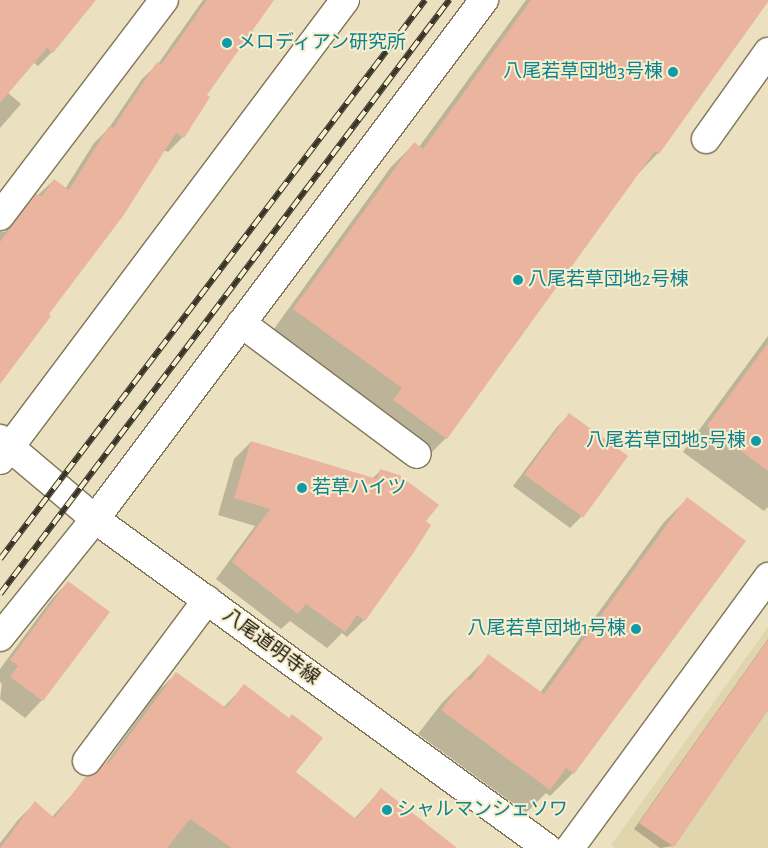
<!DOCTYPE html>
<meta charset="utf-8">
<style>
body{margin:0}
#map{position:relative;width:768px;height:848px;overflow:hidden;background:#ebe1c0;font-family:"Alegreya Sans","Noto Sans JP",sans-serif}
div>[style]{position:absolute}
.built>*{inset:0;background:#e1d5ae}
.shadow>*{inset:0;background:#0003}
.building>*{inset:0;background:#eab49e;transform-origin:0 0}
.roads{filter:drop-shadow(1px 0 #807659) drop-shadow(-1px 0 #807659) drop-shadow(0 1px #807659) drop-shadow(0 -1px #807659)}
.minor>*{height:28px;margin:-14px;padding:0 14px;transform-origin:14px;border-radius:14px;background:#fff}
.major>*{height:28px;margin:-14px;padding:0 14px;transform-origin:14px;border-radius:14px;background:#fff}
.rail>*{height:5.5px;margin-top:-2.75px;transform-origin:0;background:repeating-linear-gradient(90deg,#f8eecd 0 11px,#393526 0 22px);box-sizing:border-box;border-block:1px solid #393526}
.dots>*{width:14px;height:14px;translate:-50% -50%;box-sizing:border-box;border:2px solid #f8eecd;border-radius:50%}
span{translate:-50% -50%;white-space:nowrap;text-align:center;line-height:1.15;-webkit-text-stroke:4px #f8eecd;paint-order:stroke}
.culture-label{font-size:19px;color:#0d838f}
.left{translate:0 -50%;text-align:left}
.right{translate:-100% -50%;text-align:right}
.street-label{font-size:19px;color:#131005}
</style>
<div id="map">
<div class="built">
<div style="clip-path:polygon(768px 627px,768px 848px,615px 848px,611px 845px)"></div>
</div>
<div class="shadow">
<div style="clip-path:polygon(0 0,95px 0,52px 52px,38px 66px,33px 62px,7px 92px,21px 104px,0 128px)"></div>
<div style="clip-path:polygon(203px 0,272px 0,205px 95px,183px 137px,168px 152px,164px 150px,0 377px,0 232px,5px 232px,22px 210px,54px 180px,65px 189px,94px 143px,109px 128px,142px 79px,158px 64px)"></div>
<div style="clip-path:polygon(526px 0,752px 0,658px 153px,636px 176px,446px 438px,423px 461px,271px 333px,391px 167px,414px 144px,419px 147px)"></div>
<div style="clip-path:polygon(768px 336px,768px 507px,764px 511px,683px 452px)"></div>
<div style="clip-path:polygon(569px 415px,582px 516px,570px 528px,513px 486px,557px 427px)"></div>
<div style="clip-path:polygon(251px 442px,372px 479px,380px 471px,424px 522px,364px 620px,347px 637px,342px 633px,327px 648px,290px 621px,281px 629px,216px 579px,255px 526px,218px 515px,234px 459px)"></div>
<div style="clip-path:polygon(687px 499px,573px 773px,550px 796px,546px 793px,526px 813px,418px 734px,442px 703px,489px 656px,540px 693px,664px 522px)"></div>
<div style="clip-path:polygon(68px 582px,42px 700px,25px 718px,0 699px,2px 684px,0 682px,0 669px,51px 600px)"></div>
<div style="clip-path:polygon(768px 639px,768px 710px,673px 846px,660px 848px,634px 829px)"></div>
<div style="clip-path:polygon(176px 674px,223px 708px,244px 686px,295px 772px,354px 819px,381px 790px,455px 848px,0 848px,0 843px,18px 820px,35px 803px,52px 817px,87px 778px,93px 776px,103px 767px,159px 690px)"></div>
</div>
<div class="building">
<div style="clip-path:polygon(0 0,96px 0,53px 53px,47px 48px,0 103px)"></div>
<div style="clip-path:polygon(207px 0,274px 0,207px 95px,210px 97px,184px 138px,176px 133px,123px 216px,49px 314px,51px 316px,0 384px,0 242px,36px 194px,42px 196px,54px 179px,69px 190px,109px 126px,113px 128px,157px 62px,161px 65px)"></div>
<div style="clip-path:polygon(531px 0,768px 0,768px 2px,659px 154px,655px 151px,447px 439px,393px 400px,402px 388px,293px 309px,414px 142px,423px 149px)"></div>
<div style="clip-path:polygon(768px 343px,768px 471px,707px 426px)"></div>
<div style="left:569px;top:413px;width:73px;height:76px;rotate:36deg"></div>
<div style="clip-path:polygon(251px 441px,377px 479px,380px 469px,399px 475px,439px 505px,426px 521px,431px 525px,414px 552px,365px 621px,357px 615px,345px 632px,306px 604px,298px 614px,232px 562px,270px 509px,234px 498px)"></div>
<div style="clip-path:polygon(687px 497px,746px 541px,574px 774px,566px 768px,550px 790px,441px 710px,466px 678px,470px 681px,488px 654px,544px 694px)"></div>
<div style="clip-path:polygon(68px 581px,110px 612px,43px 701px,10px 677px,18px 666px,10px 660px)"></div>
<div style="clip-path:polygon(768px 640px,768px 710px,674px 847px,639px 823px)"></div>
<div style="clip-path:polygon(176px 672px,226px 708px,244px 684px,289px 718px,292px 714px,323px 738px,296px 772px,356px 819px,381px 788px,457px 848px,232px 848px,190px 819px,167px 848px,0 848px,35px 801px,54px 818px,86px 776px,94px 775px,106px 762px,108px 764px)"></div>
</div>
<div class="roads">
<div class="minor">
<div style="left:706px;top:139px;width:107px;rotate:-54.5deg"></div>
<div style="left:0;top:216px;width:271px;rotate:-52.8deg"></div>
<div style="left:241px;top:323px;width:219px;rotate:36.7deg"></div>
<div style="left:0;top:460px;width:575px;rotate:-53.13deg"></div>
<div style="left:0;top:637px;width:151px;rotate:-51.2deg"></div>
<div style="left:95px;top:519px;width:649px;rotate:-53.15deg"></div>
<div style="left:87px;top:761px;width:201px;rotate:-53.3deg"></div>
<div style="left:570px;top:848px;width:336px;rotate:-53.8deg"></div>
</div>
<div class="major">
<div style="left:0;top:439px;width:124px;rotate:40.1deg"></div>
<div style="left:95px;top:519px;width:559px;rotate:36.05deg"></div>
</div>
</div>
<div class="rail">
<div style="left:0;top:559px;width:702px;rotate:-52.75deg"></div>
<div style="left:0;top:594px;width:745px;rotate:-52.91deg"></div>
</div>
<div class="dots">
<div style="left:227px;top:43px;background:#0f9aa8"></div>
<div style="left:673px;top:72px;background:#0f9aa8"></div>
<div style="left:518px;top:280px;background:#0f9aa8"></div>
<div style="left:756px;top:441px;background:#0f9aa8"></div>
<div style="left:302px;top:488px;background:#0f9aa8"></div>
<div style="left:636px;top:629px;background:#0f9aa8"></div>
<div style="left:387px;top:810px;background:#0f9aa8"></div>
</div>
<div class="culture-label">
<span class="left" style="left:237px;top:43px">メロディアン研究所</span>
<span class="right" style="left:663px;top:72px">八尾若草団地3号棟</span>
<span class="left" style="left:528px;top:280px">八尾若草団地2号棟</span>
<span class="right" style="left:746px;top:441px">八尾若草団地5号棟</span>
<span class="left" style="left:312px;top:488px">若草ハイツ</span>
<span class="right" style="left:626px;top:629px">八尾若草団地1号棟</span>
<span class="left" style="left:397px;top:810px">シャルマンシェソワ</span>
</div>
<div class="street-label">
<span style="left:271px;top:647px;rotate:36deg">八尾道明寺線</span>
</div>
</div>
